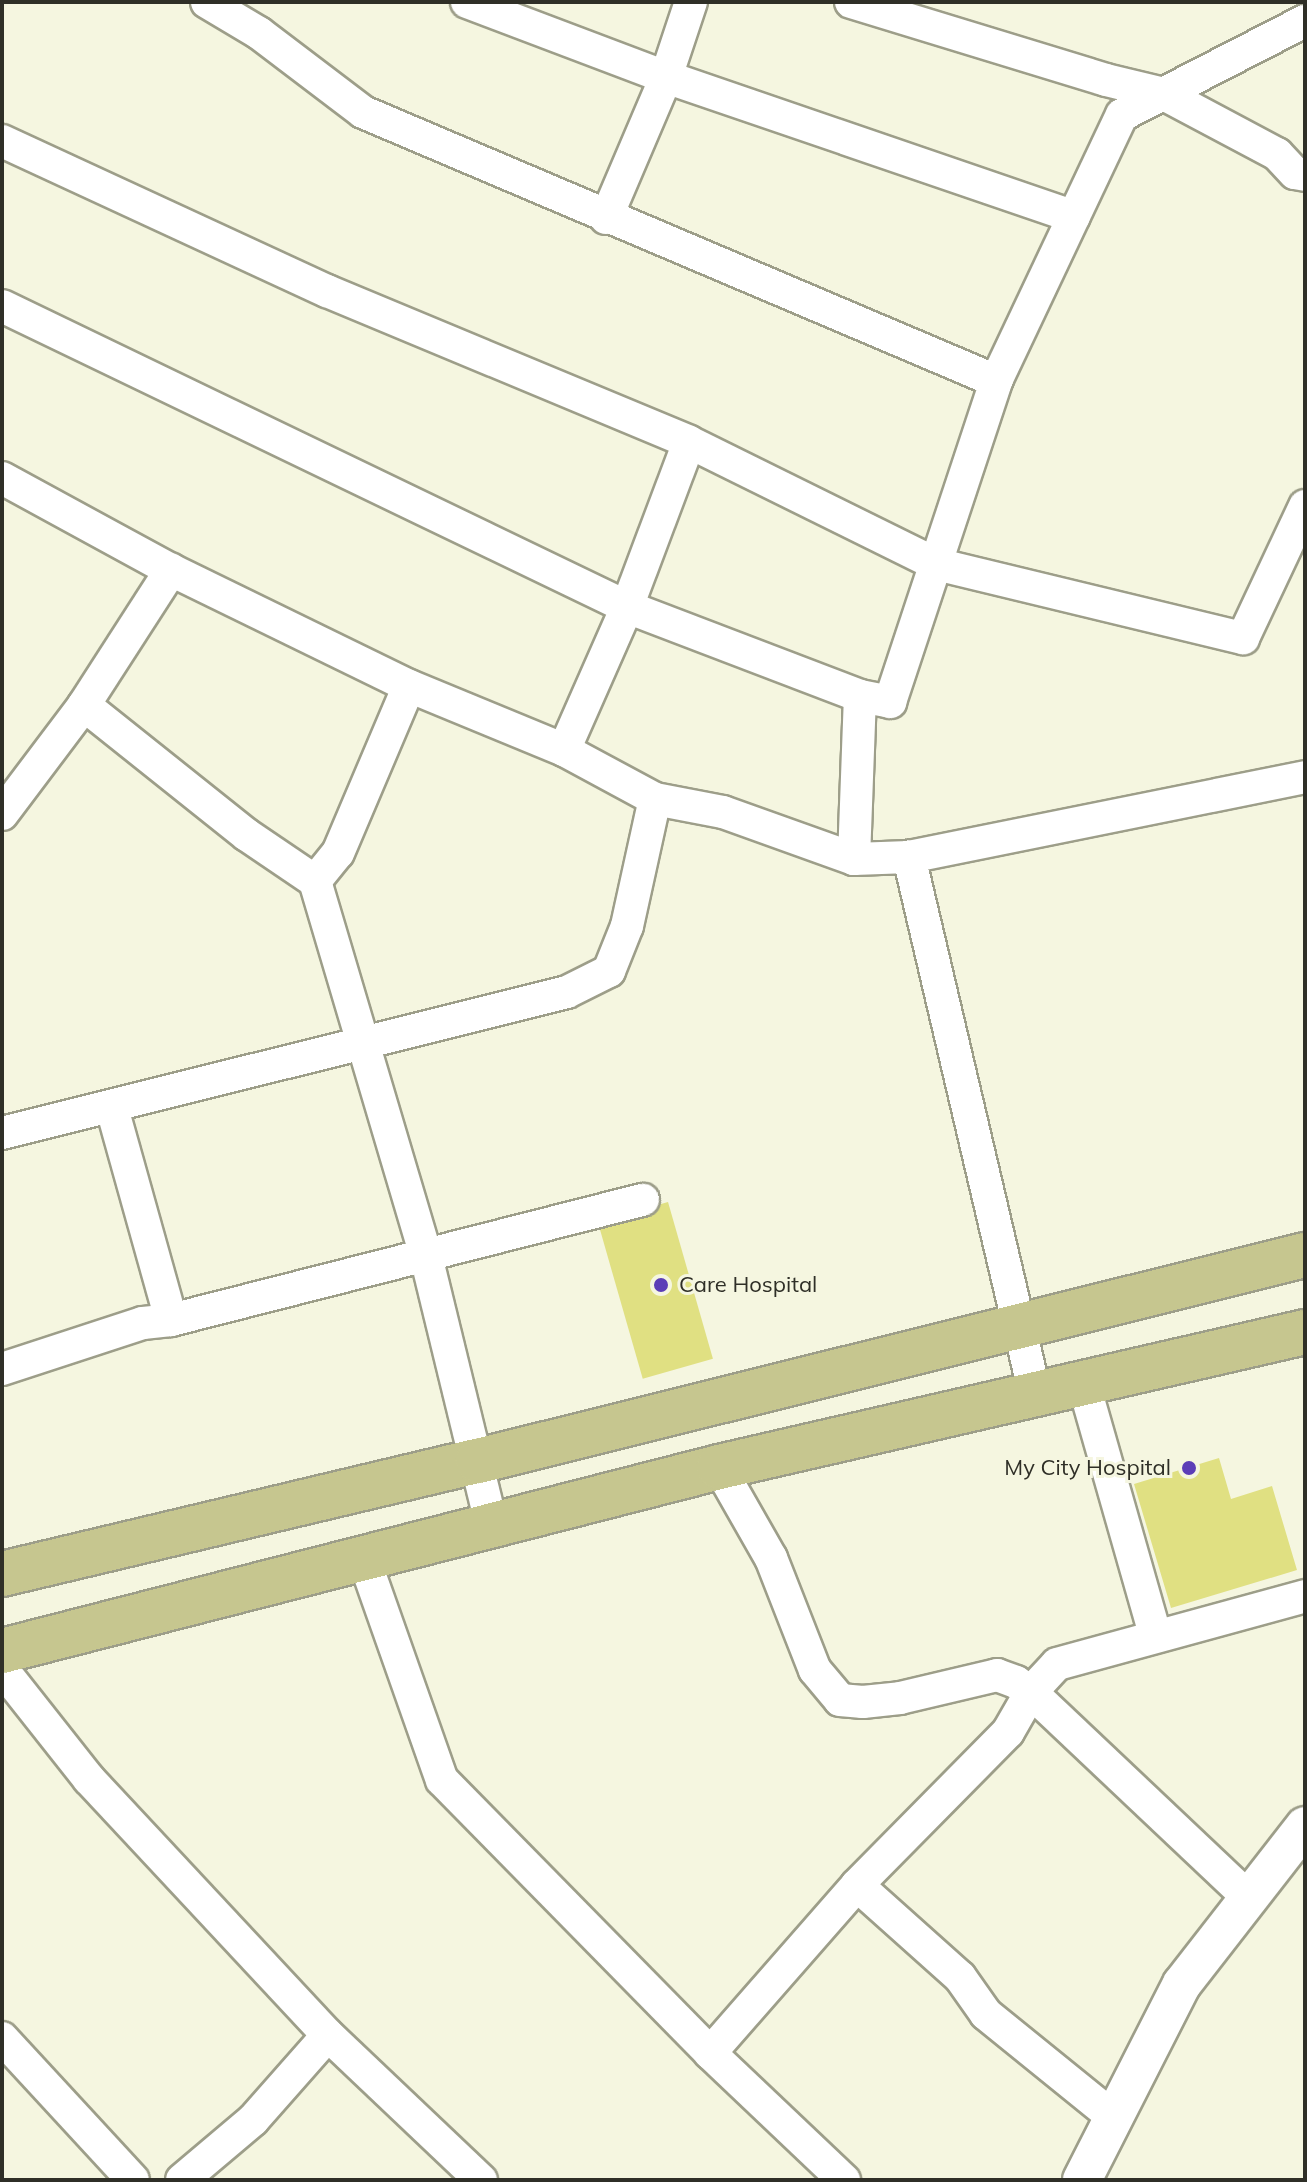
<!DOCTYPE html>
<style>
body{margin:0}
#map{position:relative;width:1307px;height:2182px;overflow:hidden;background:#f5f6e0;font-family:Mulish,sans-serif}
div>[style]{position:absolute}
.building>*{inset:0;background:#e0e082;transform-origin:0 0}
.roads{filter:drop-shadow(2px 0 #9d9e89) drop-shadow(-2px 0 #9d9e89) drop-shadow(0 2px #9d9e89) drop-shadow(0 -2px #9d9e89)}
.minor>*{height:32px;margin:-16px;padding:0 16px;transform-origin:16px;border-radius:16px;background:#fff}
.tertiary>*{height:38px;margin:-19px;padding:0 19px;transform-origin:19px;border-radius:19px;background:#fff}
.primary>*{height:44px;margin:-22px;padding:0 22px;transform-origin:22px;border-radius:22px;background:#c6c68f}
.dots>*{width:22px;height:22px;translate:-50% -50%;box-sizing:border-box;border:4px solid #f5f6e0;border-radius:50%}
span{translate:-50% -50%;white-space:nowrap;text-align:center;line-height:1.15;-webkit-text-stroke:6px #f5f6e0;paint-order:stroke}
.poi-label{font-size:22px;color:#2f2f27}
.left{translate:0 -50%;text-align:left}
.right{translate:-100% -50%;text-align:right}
.frame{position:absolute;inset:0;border:4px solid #2f2f27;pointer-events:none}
</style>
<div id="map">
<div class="building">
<div style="left:668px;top:1202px;width:163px;height:73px;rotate:74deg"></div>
<div style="clip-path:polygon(1219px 1458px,1231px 1499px,1272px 1486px,1297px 1570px,1171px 1608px,1134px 1484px)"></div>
</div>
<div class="roads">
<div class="minor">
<div style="left:207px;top:2px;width:61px;rotate:30.8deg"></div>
<div style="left:259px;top:33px;width:131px;rotate:37.2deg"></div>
<div style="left:363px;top:112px;width:688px;rotate:23.02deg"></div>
<div style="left:467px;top:2px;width:213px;rotate:20.7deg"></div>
<div style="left:666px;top:77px;width:431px;rotate:18.9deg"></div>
<div style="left:851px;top:2px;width:267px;rotate:17deg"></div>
<div style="left:1106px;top:80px;width:60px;rotate:13.6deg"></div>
<div style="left:1164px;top:94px;width:128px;rotate:28deg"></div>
<div style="left:1277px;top:154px;width:26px;rotate:47deg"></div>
<div style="left:1295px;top:173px;width:10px;rotate:11deg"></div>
<div style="left:2px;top:141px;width:358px;rotate:24.8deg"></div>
<div style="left:327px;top:291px;width:392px;rotate:22.6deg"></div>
<div style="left:689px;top:442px;width:275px;rotate:26.3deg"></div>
<div style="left:936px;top:564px;width:316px;rotate:13.6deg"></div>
<div style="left:1243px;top:638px;width:146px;rotate:-64.8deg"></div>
<div style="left:606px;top:218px;width:153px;rotate:-66.9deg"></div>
<div style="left:666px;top:77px;width:79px;rotate:-71.6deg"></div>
<div style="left:2px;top:306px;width:694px;rotate:25.72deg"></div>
<div style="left:627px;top:607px;width:249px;rotate:20.9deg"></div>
<div style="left:2px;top:478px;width:192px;rotate:28.6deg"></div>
<div style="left:171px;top:570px;width:265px;rotate:26deg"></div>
<div style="left:409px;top:686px;width:168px;rotate:22.4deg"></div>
<div style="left:564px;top:750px;width:103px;rotate:28.3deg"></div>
<div style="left:655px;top:799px;width:69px;rotate:10.8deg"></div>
<div style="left:723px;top:812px;width:139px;rotate:19.7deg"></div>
<div style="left:84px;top:705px;width:208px;rotate:38.6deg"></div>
<div style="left:247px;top:835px;width:82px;rotate:34.1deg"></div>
<div style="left:315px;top:881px;width:391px;rotate:73.5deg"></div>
<div style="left:426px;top:1256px;width:278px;rotate:76.3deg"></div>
<div style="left:564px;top:750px;width:156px;rotate:-66.2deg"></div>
<div style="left:627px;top:607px;width:176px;rotate:-69.4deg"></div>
<div style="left:2px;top:814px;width:136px;rotate:-53deg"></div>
<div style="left:84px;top:705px;width:161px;rotate:-57.2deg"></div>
<div style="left:909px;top:857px;width:404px;rotate:-11.4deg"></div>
<div style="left:315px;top:881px;width:36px;rotate:-51deg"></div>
<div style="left:338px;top:853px;width:181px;rotate:-67deg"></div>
<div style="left:112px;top:1108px;width:220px;rotate:74.4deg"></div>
<div style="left:2px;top:1133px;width:582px;rotate:-14.01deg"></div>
<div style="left:567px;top:992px;width:47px;rotate:-26.6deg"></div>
<div style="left:609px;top:971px;width:48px;rotate:-68.2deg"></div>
<div style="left:627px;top:926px;width:130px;rotate:-77.6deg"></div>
<div style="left:2px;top:1369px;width:148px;rotate:-18.1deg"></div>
<div style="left:143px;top:1323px;width:28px;rotate:-6deg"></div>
<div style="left:171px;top:1320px;width:487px;rotate:-14.3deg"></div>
<div style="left:1084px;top:1385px;width:259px;rotate:74.1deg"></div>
<div style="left:1035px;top:1394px;width:552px;rotate:-103.2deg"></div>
<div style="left:909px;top:857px;width:55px;rotate:177.9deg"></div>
<div style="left:854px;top:859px;width:163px;rotate:-87.9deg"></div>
<div style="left:860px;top:696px;width:31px;rotate:11deg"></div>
<div style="left:890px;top:702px;width:338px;rotate:-71.7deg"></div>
<div style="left:996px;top:381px;width:294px;rotate:-64.7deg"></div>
<div style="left:1122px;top:115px;width:206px;rotate:-27.2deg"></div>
<div style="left:719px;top:1467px;width:105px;rotate:60.3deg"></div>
<div style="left:771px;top:1558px;width:120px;rotate:68.6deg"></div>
<div style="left:815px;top:1670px;width:39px;rotate:50deg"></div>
<div style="left:840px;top:1700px;width:23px;rotate:5deg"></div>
<div style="left:863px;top:1702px;width:37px;rotate:-6deg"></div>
<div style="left:900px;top:1698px;width:100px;rotate:-13.3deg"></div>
<div style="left:997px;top:1675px;width:20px;rotate:20deg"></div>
<div style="left:1016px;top:1682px;width:18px;rotate:34deg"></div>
<div style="left:1031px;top:1692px;width:300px;rotate:43.4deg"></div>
<div style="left:364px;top:1559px;width:234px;rotate:70.6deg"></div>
<div style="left:442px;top:1780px;width:383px;rotate:45.5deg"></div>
<div style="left:710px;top:2053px;width:185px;rotate:43.5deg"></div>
<div style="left:2px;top:1669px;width:140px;rotate:51.7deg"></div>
<div style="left:89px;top:1779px;width:350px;rotate:47deg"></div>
<div style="left:328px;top:2035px;width:211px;rotate:43.5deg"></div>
<div style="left:857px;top:1885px;width:138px;rotate:41.8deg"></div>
<div style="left:960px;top:1977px;width:45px;rotate:54.9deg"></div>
<div style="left:986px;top:2014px;width:164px;rotate:39deg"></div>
<div style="left:2px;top:2038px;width:193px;rotate:47.3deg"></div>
<div style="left:710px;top:2053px;width:223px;rotate:-48.8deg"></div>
<div style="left:857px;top:1885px;width:215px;rotate:-45.4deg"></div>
<div style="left:1008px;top:1732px;width:46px;rotate:-60.1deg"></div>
<div style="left:1031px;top:1692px;width:38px;rotate:-47deg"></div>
<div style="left:1057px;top:1664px;width:257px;rotate:-15.3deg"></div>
<div style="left:182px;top:2180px;width:93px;rotate:-40.2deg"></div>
<div style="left:253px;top:2120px;width:113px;rotate:-48.6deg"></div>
</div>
<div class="tertiary">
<div style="left:1082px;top:2180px;width:220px;rotate:-63deg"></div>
<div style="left:1182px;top:1984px;width:200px;rotate:-52.1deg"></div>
</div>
<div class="primary">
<div style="left:2px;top:1574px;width:489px;rotate:-13.4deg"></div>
<div style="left:478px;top:1461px;width:852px;rotate:-13.99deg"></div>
<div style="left:2px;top:1651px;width:740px;rotate:-14.39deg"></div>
<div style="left:719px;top:1467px;width:601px;rotate:-12.97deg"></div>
</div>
</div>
<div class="dots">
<div style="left:661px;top:1285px;background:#5c3eb7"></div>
<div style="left:1189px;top:1468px;background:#5c3eb7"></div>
</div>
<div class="poi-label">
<span class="left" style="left:679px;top:1285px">Care Hospital</span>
<span class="right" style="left:1171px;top:1468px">My City Hospital</span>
</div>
<div class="frame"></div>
</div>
